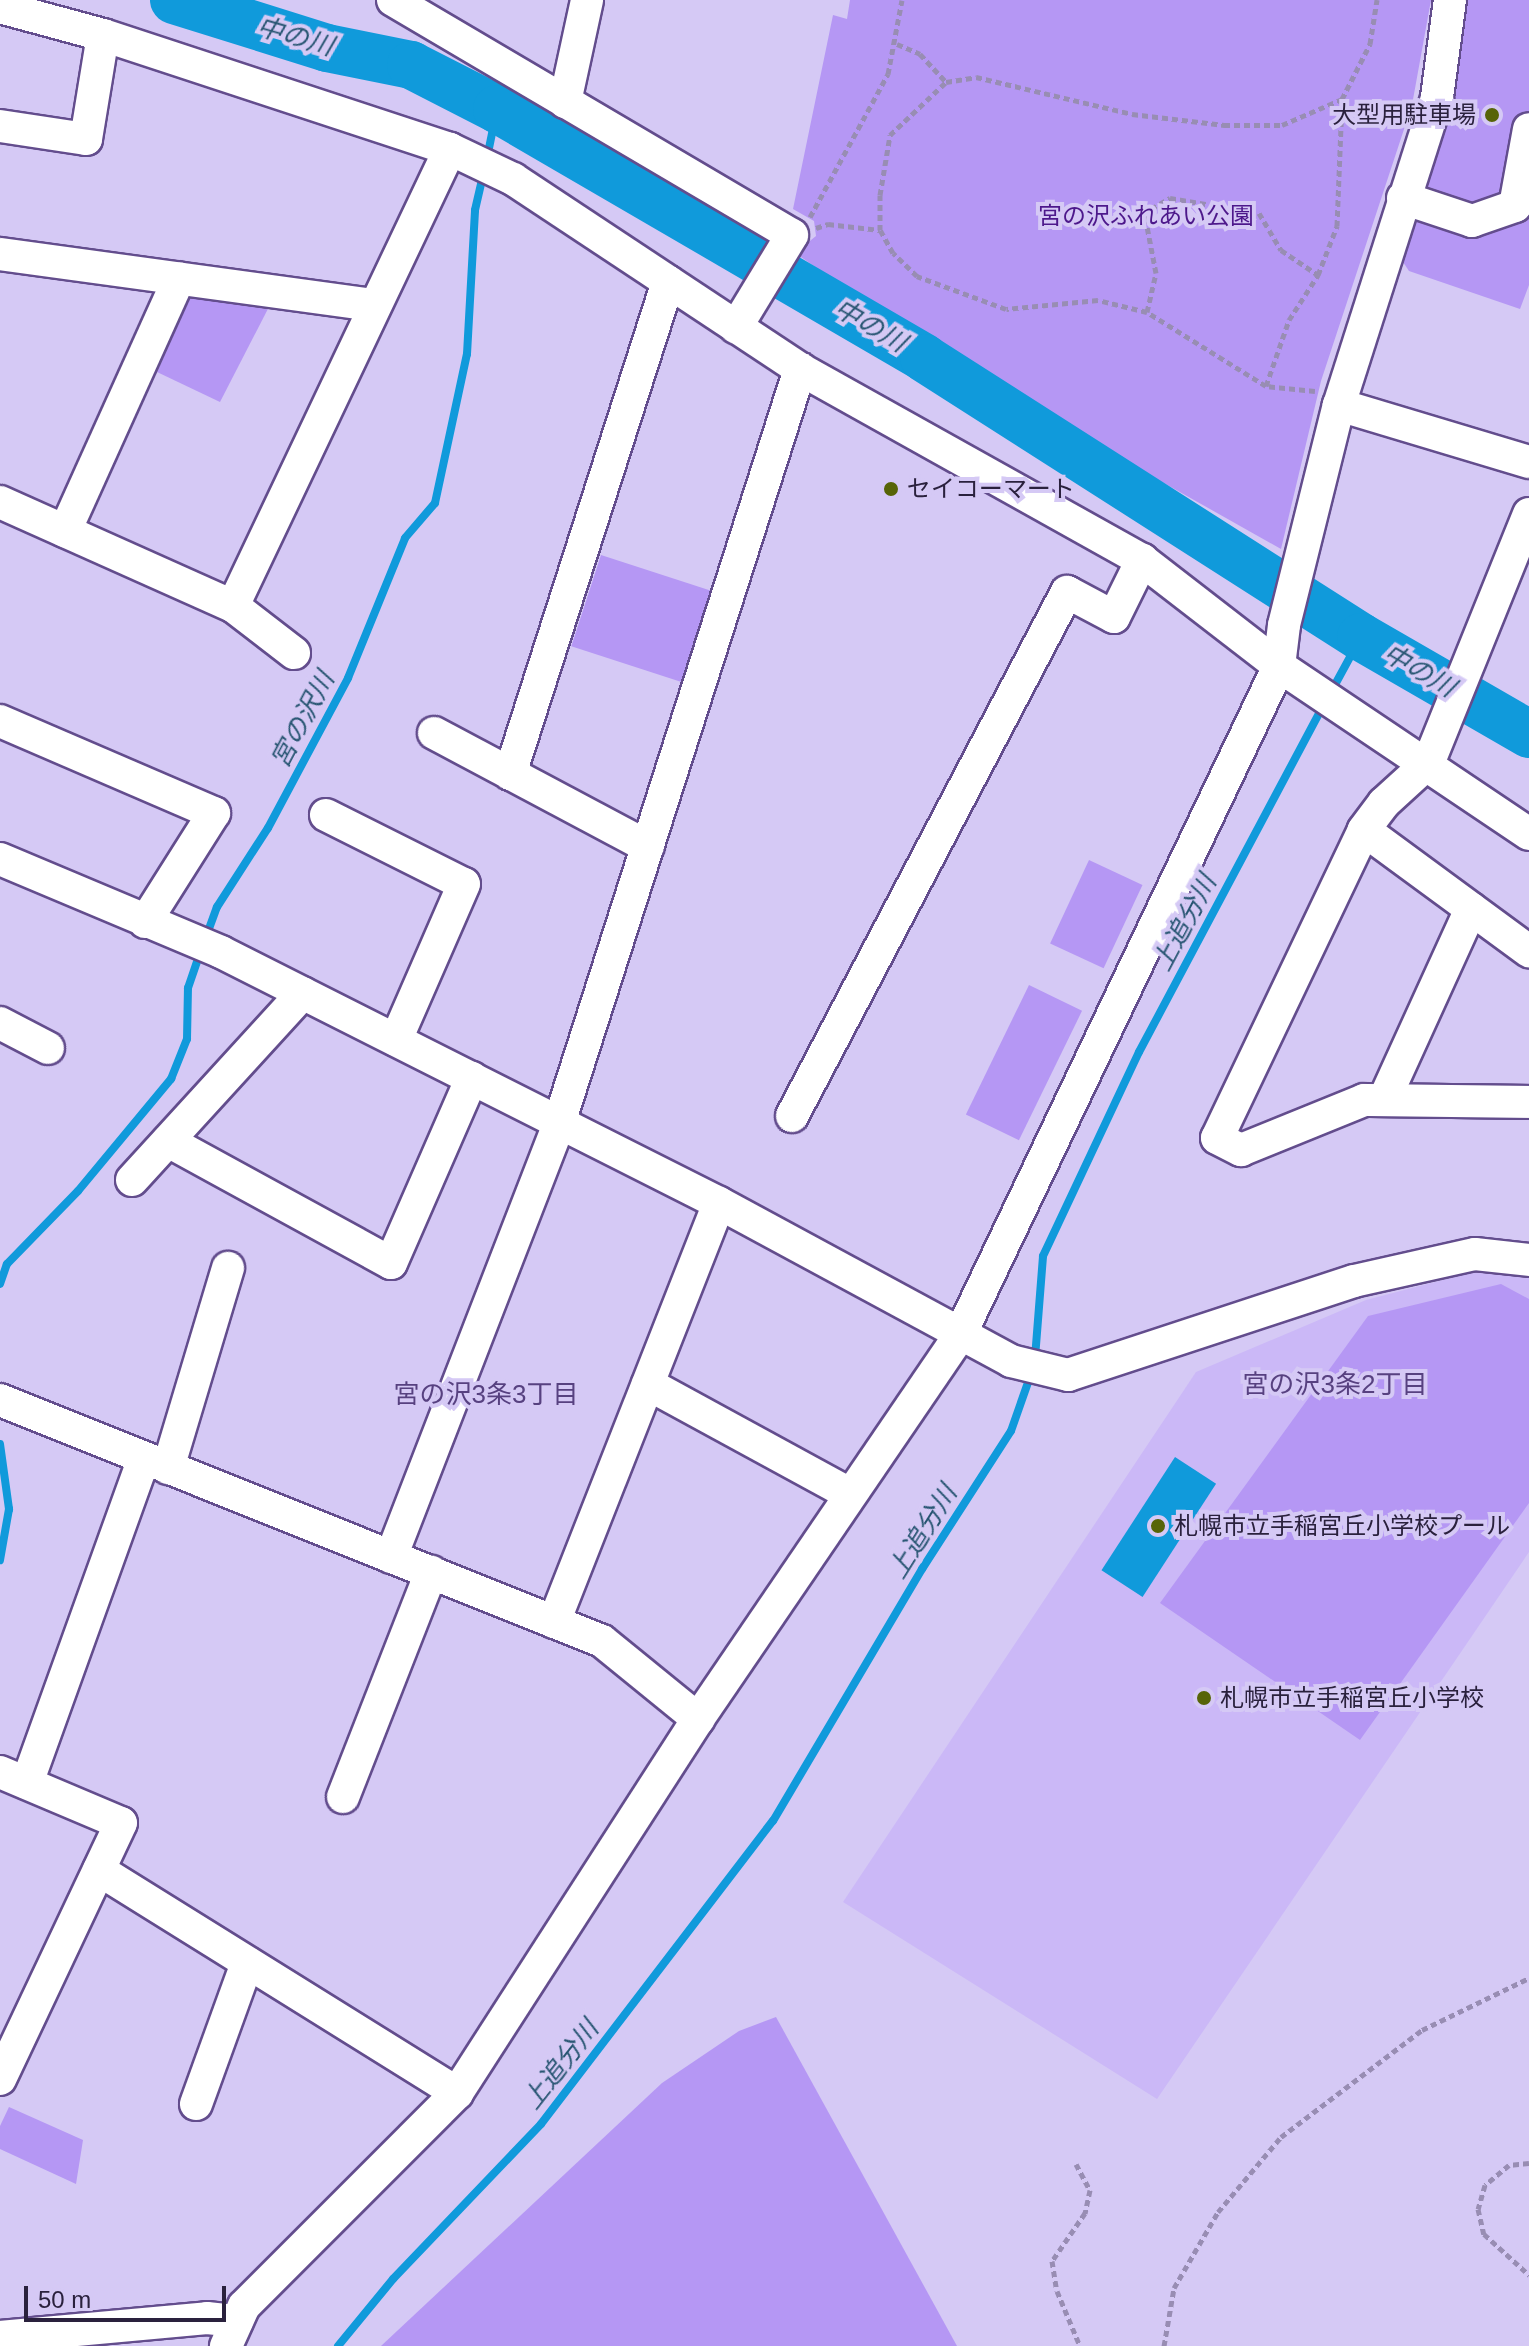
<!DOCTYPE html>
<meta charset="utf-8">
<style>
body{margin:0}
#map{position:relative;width:1529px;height:2346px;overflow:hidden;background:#d5c9f5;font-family:Helvetica,"Noto Sans JP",sans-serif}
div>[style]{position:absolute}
.built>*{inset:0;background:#cbb8f7}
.green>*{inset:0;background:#b597f4;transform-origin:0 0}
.water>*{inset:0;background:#109adb;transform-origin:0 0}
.stream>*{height:8px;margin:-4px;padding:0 4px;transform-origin:4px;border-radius:4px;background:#109adb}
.river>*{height:48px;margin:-24px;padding:0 24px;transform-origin:24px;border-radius:24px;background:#109adb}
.path>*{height:5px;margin-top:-2.5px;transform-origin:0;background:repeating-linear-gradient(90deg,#988db3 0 6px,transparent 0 10px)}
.roads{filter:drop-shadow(2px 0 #634d8d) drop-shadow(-2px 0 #634d8d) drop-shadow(0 2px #634d8d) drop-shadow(0 -2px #634d8d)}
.minor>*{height:32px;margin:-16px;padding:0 16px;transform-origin:16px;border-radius:16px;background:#fff}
.dots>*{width:22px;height:22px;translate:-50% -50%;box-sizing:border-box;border:4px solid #d5c9f5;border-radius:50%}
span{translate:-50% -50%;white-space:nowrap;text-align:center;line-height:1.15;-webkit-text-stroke:8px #d5c9f5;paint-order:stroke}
.poi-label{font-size:24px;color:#2a213d}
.right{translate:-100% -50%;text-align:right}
.left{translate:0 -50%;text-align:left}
.park-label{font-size:24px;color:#4d188b}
.water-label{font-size:26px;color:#275572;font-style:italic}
.neighbourhood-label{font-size:26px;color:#574180}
.scale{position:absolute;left:24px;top:2286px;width:202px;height:36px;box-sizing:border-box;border:4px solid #2a213d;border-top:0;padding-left:10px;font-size:24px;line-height:28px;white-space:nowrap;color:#2a213d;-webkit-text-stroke:6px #d5c9f5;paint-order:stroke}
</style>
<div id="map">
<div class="built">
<div style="clip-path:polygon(1504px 1264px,1529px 1278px,1529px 1552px,1157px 2099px,843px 1902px,1196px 1372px,1366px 1300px)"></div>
</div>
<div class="green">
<div style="clip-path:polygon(850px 0,1431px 0,1412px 105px,1321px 381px,1281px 549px,1075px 433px,1050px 411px,900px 325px,795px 253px,816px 236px,814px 221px,793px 209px,833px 15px,847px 19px)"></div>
<div style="clip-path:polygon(1461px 0,1529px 0,1529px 285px,1520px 309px,1409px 271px,1399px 256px)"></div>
<div style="clip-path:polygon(192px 291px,272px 301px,220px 402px,157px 372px)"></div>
<div style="left:601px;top:555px;width:119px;height:96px;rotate:18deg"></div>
<div style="left:1089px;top:860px;width:59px;height:92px;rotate:25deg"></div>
<div style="left:1029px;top:985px;width:59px;height:144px;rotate:26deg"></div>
<div style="clip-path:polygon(1501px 1284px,1529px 1299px,1529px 1503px,1360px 1740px,1160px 1603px,1368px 1316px)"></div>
<div style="clip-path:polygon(776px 2017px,957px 2346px,381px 2346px,662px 2083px,739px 2031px)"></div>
<div style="clip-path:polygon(9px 2107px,83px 2140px,76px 2184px,0 2149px,0 2126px)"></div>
</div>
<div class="water">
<div style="left:1175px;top:1457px;width:49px;height:135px;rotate:33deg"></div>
</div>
<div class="stream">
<div style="left:487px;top:158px;width:50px;rotate:-78.5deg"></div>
<div style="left:1331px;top:692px;width:63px;rotate:-61.4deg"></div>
<div style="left:206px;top:937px;width:32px;rotate:-70deg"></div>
<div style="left:217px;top:907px;width:94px;rotate:-57.2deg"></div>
<div style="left:268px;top:828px;width:170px;rotate:-61.9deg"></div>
<div style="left:348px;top:678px;width:151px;rotate:-67.8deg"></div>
<div style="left:405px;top:538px;width:46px;rotate:-49.4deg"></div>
<div style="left:435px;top:503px;width:152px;rotate:-77.9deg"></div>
<div style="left:467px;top:354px;width:144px;rotate:-86.8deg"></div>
<div style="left:475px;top:210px;width:36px;rotate:-77deg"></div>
<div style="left:0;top:1284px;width:21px;rotate:-71deg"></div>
<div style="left:7px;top:1264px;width:102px;rotate:-45.8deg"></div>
<div style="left:78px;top:1191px;width:146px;rotate:-50.3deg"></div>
<div style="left:171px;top:1079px;width:43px;rotate:-68.2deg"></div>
<div style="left:187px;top:1039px;width:51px;rotate:-88.9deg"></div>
<div style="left:188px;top:988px;width:40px;rotate:-71.1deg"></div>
<div style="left:1035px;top:1358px;width:102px;rotate:-85.5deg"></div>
<div style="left:1043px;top:1256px;width:225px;rotate:-64.8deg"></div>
<div style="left:1139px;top:1052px;width:394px;rotate:-62deg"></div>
<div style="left:0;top:1444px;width:66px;rotate:82.1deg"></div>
<div style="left:9px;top:1509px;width:52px;rotate:100deg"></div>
<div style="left:338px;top:2346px;width:87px;rotate:-50.6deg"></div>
<div style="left:393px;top:2279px;width:214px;rotate:-46.3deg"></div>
<div style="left:541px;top:2124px;width:382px;rotate:-52.6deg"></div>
<div style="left:773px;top:1821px;width:293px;rotate:-59.4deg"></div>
<div style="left:922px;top:1569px;width:164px;rotate:-57.2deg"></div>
<div style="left:1011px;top:1431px;width:64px;rotate:-70.7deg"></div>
</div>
<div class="river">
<div style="left:174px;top:0;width:160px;rotate:17.4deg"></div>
<div style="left:327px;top:48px;width:86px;rotate:11.4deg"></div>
<div style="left:411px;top:65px;width:97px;rotate:27.1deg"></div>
<div style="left:497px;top:109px;width:494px;rotate:30.2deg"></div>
<div style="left:924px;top:358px;width:518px;rotate:32.56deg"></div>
<div style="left:1361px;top:637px;width:194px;rotate:30deg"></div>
</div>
<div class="path">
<div style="left:897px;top:44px;width:25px;rotate:23deg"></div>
<div style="left:920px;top:54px;width:38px;rotate:47deg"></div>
<div style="left:810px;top:217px;width:163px;rotate:-61.4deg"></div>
<div style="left:888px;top:74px;width:75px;rotate:-79.3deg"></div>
<div style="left:816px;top:228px;width:13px;rotate:-18deg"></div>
<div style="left:828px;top:224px;width:52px;rotate:6.6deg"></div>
<div style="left:1147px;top:312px;width:40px;rotate:-77deg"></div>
<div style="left:1156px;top:273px;width:53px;rotate:-100.9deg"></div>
<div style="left:1146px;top:221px;width:13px;rotate:-67deg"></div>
<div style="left:1151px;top:209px;width:22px;rotate:-30deg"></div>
<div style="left:1170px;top:198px;width:90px;rotate:9.6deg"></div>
<div style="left:1259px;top:213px;width:43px;rotate:59.3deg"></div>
<div style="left:1281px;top:250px;width:45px;rotate:34deg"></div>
<div style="left:1266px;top:386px;width:70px;rotate:-70.8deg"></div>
<div style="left:1289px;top:320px;width:54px;rotate:-57.2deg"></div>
<div style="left:1318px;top:275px;width:53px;rotate:-68.8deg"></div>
<div style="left:1337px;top:226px;width:127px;rotate:-87.7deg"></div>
<div style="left:1342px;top:99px;width:62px;rotate:-63deg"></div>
<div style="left:1370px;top:44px;width:45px;rotate:-81deg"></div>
<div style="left:1315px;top:391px;width:49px;rotate:-174.2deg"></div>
<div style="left:1266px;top:386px;width:140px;rotate:-148.1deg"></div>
<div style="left:1147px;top:312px;width:50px;rotate:-166.2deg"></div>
<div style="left:1098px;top:300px;width:92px;rotate:174.4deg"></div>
<div style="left:1006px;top:309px;width:95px;rotate:-159.7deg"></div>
<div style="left:917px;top:276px;width:33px;rotate:-136deg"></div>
<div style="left:893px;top:253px;width:26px;rotate:-119deg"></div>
<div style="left:880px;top:230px;width:35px;rotate:-90deg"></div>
<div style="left:880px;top:195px;width:61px;rotate:-80.5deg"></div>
<div style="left:890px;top:135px;width:77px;rotate:-43.4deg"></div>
<div style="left:946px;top:82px;width:30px;rotate:-9deg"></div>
<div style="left:976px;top:77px;width:160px;rotate:13.3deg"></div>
<div style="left:1132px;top:114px;width:93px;rotate:6.8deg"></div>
<div style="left:1224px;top:125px;width:58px"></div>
<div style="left:1282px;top:125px;width:65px;rotate:-23.4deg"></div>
<div style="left:1529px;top:2163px;width:20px;rotate:174deg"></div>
<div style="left:1509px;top:2165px;width:31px;rotate:140deg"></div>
<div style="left:1485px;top:2185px;width:25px;rotate:106deg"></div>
<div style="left:1478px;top:2209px;width:26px;rotate:77deg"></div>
<div style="left:1484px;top:2234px;width:61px;rotate:42.3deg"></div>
<div style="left:1076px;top:2164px;width:30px;rotate:62deg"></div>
<div style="left:1090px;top:2190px;width:24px;rotate:102deg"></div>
<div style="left:1085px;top:2213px;width:58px;rotate:124.5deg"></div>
<div style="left:1052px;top:2261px;width:30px;rotate:81deg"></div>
<div style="left:1057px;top:2291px;width:60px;rotate:67.3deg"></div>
<div style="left:1164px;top:2346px;width:59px;rotate:-80.2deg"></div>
<div style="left:1174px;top:2288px;width:88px;rotate:-59.9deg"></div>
<div style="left:1218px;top:2212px;width:98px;rotate:-50deg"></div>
<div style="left:1281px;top:2137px;width:177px;rotate:-37.2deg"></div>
<div style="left:1422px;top:2030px;width:119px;rotate:-25.9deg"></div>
</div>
<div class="roads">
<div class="minor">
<div style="left:393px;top:0;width:463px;rotate:30.5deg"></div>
<div style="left:792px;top:235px;width:108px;rotate:121.3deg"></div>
<div style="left:0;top:7px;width:107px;rotate:15.2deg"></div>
<div style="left:103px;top:35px;width:365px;rotate:18.2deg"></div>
<div style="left:450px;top:149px;width:70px;rotate:25.5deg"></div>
<div style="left:513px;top:179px;width:344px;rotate:33.5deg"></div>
<div style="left:800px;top:369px;width:392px;rotate:29.2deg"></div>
<div style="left:1142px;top:560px;width:173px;rotate:37.7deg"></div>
<div style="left:1279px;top:666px;width:301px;rotate:33.9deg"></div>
<div style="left:565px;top:102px;width:104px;rotate:-77.8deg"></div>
<div style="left:0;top:126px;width:87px;rotate:8.6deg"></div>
<div style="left:86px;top:139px;width:105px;rotate:-80.7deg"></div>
<div style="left:1403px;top:198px;width:73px;rotate:18.4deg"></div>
<div style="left:1472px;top:221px;width:46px;rotate:-19.2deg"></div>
<div style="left:1515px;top:206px;width:78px;rotate:-79.7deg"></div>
<div style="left:0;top:254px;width:376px;rotate:7.8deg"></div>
<div style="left:1339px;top:405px;width:198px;rotate:16.7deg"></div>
<div style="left:0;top:502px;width:255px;rotate:24.1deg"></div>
<div style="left:233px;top:606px;width:77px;rotate:37.6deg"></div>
<div style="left:1529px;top:514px;width:267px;rotate:112deg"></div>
<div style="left:1429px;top:762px;width:61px;rotate:137.7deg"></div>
<div style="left:1384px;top:803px;width:34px;rotate:127deg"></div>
<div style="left:1364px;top:830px;width:341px;rotate:115.5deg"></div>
<div style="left:1217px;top:1138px;width:27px;rotate:27deg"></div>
<div style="left:1241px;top:1150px;width:133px;rotate:-22.1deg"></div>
<div style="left:1364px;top:1100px;width:165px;rotate:0.7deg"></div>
<div style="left:65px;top:531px;width:277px;rotate:-65.7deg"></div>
<div style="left:233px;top:606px;width:506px;rotate:-64.6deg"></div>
<div style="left:0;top:721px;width:233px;rotate:23.3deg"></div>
<div style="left:214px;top:813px;width:129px;rotate:122.3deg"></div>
<div style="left:434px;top:733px;width:242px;rotate:28deg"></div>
<div style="left:510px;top:774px;width:517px;rotate:-72.2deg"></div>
<div style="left:326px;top:815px;width:154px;rotate:26.6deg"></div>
<div style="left:464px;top:884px;width:170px;rotate:113.6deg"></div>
<div style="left:1364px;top:830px;width:205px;rotate:36.3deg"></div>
<div style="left:0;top:859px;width:240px;rotate:22.8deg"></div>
<div style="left:221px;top:952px;width:558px;rotate:26.75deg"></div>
<div style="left:719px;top:1203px;width:332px;rotate:28.4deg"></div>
<div style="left:1011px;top:1361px;width:59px;rotate:13.8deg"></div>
<div style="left:1068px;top:1375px;width:301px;rotate:-18.2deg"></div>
<div style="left:1354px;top:1281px;width:124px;rotate:-12.6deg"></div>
<div style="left:1475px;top:1254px;width:54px;rotate:6.3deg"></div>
<div style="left:0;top:1023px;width:54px;rotate:27.5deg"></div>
<div style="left:1384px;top:1100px;width:210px;rotate:-65.5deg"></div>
<div style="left:792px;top:1116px;width:592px;rotate:-62.31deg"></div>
<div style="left:1067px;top:592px;width:53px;rotate:28deg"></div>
<div style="left:1114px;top:617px;width:64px;rotate:-63.8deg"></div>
<div style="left:168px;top:1141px;width:254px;rotate:28.7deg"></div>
<div style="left:391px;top:1263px;width:202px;rotate:-66.4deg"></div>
<div style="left:132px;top:1180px;width:253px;rotate:-47.6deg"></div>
<div style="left:648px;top:1384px;width:230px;rotate:28.6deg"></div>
<div style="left:0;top:1400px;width:648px;rotate:21.82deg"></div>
<div style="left:602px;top:1641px;width:124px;rotate:39.1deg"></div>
<div style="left:168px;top:1468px;width:209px;rotate:-73.3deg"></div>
<div style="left:391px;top:1557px;width:465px;rotate:-68.8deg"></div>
<div style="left:559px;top:1123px;width:792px;rotate:-72.27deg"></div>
<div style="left:554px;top:1622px;width:450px;rotate:-68.5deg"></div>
<div style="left:0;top:1772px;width:131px;rotate:22.9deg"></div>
<div style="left:121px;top:1823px;width:283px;rotate:115.3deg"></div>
<div style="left:27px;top:1783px;width:345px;rotate:-70.2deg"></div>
<div style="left:343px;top:1797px;width:242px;rotate:-68.6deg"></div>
<div style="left:99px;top:1870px;width:422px;rotate:31.9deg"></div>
<div style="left:196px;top:2104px;width:150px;rotate:-70.1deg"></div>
<div style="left:0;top:2337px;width:208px;rotate:-5.2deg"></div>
<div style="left:207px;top:2318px;width:30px;rotate:6deg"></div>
<div style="left:226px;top:2346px;width:44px;rotate:-65.8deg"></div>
<div style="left:244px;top:2306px;width:301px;rotate:-45deg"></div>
<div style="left:457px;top:2093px;width:445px;rotate:-57.2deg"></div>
<div style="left:698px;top:1719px;width:463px;rotate:-55.7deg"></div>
<div style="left:959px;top:1337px;width:743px;rotate:-64.5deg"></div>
<div style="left:1279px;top:666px;width:41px;rotate:-83deg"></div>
<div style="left:1284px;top:625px;width:227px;rotate:-76deg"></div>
<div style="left:1339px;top:405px;width:323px;rotate:-72.3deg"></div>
<div style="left:1437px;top:97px;width:98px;rotate:-82.4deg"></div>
</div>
</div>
<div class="dots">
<div style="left:1492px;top:115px;background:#576407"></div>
<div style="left:891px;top:489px;background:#576407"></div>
<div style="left:1158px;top:1526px;background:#576407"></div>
<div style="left:1204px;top:1698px;background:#576407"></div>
</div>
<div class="poi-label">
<span class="right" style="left:1476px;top:115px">大型用駐車場</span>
<span class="left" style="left:907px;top:489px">セイコーマート</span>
<span class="left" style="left:1174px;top:1526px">札幌市立手稲宮丘小学校プール</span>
<span class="left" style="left:1220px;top:1698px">札幌市立手稲宮丘小学校</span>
</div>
<div class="park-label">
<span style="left:1146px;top:216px">宮の沢ふれあい公園</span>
</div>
<div class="water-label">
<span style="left:295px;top:37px;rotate:16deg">中の川</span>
<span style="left:870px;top:326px;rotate:30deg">中の川</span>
<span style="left:1419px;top:671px;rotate:30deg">中の川</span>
<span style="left:303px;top:720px;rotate:-62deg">宮の沢川</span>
<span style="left:1185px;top:923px;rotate:-62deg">上追分川</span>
<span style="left:923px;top:1532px;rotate:-58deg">上追分川</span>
<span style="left:561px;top:2065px;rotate:-52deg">上追分川</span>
</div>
<div class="neighbourhood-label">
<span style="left:1335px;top:1385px">宮の沢3条2丁目</span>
<span style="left:486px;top:1395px">宮の沢3条3丁目</span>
</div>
<div class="scale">50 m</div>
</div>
